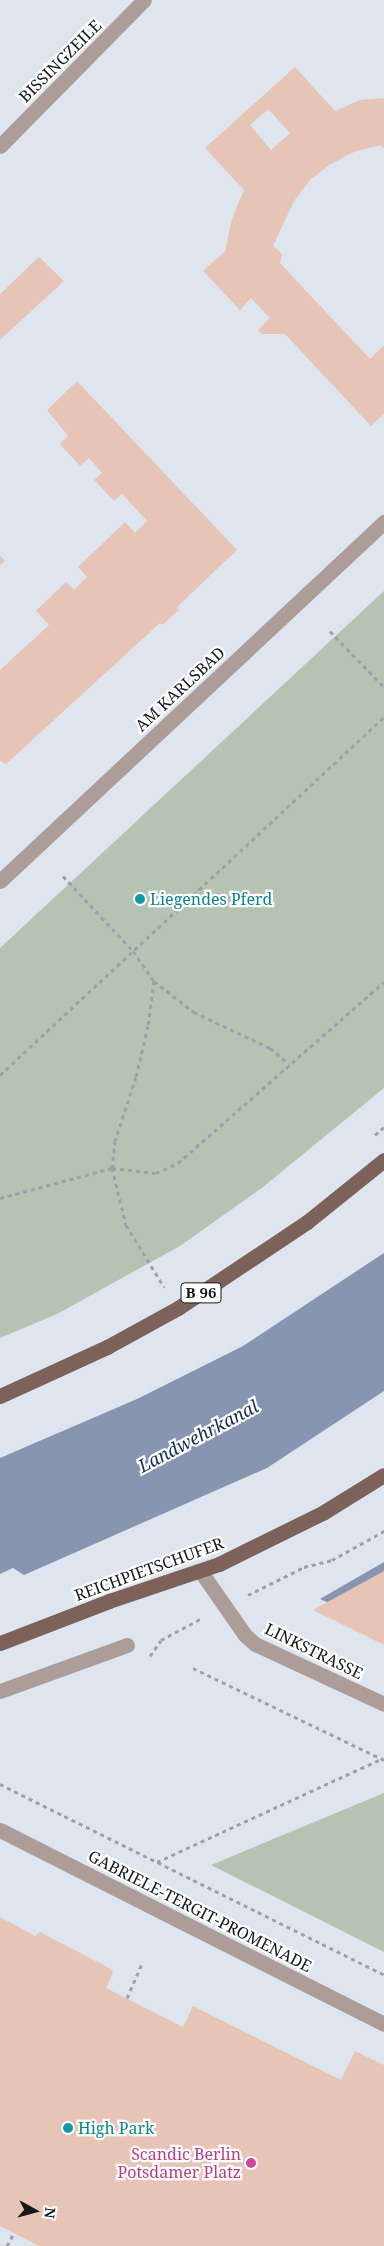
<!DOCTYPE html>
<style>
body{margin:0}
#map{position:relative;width:384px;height:2246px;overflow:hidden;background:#dee5ef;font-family:"Noto Serif",serif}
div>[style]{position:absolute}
.green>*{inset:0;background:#b5c3b2}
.water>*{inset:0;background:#8895b0}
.building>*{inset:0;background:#e6c5b7}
.path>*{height:3px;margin-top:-1.5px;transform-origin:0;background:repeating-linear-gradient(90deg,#9ba1a9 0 4px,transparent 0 8px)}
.minor>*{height:15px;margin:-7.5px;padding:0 7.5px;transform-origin:7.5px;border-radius:7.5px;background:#ac9d99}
.major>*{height:15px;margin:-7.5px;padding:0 7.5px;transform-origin:7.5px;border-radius:7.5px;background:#7c625b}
.dots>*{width:14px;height:14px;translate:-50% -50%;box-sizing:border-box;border:2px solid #fff;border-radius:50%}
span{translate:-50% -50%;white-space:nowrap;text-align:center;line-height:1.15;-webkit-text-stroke:4.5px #fff;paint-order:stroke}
.shield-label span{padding:1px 4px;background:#fff;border:1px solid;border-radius:4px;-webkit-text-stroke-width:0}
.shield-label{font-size:15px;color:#16191c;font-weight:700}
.street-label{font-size:16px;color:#16191c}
.culture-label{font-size:16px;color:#0d838f}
.left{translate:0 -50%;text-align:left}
.hotel-label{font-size:16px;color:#b23c85}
.right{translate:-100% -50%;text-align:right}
.water-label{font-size:18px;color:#1b2c52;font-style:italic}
.north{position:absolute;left:10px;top:2186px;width:50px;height:50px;-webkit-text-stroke:4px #fff;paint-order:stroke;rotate:97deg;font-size:14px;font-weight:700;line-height:20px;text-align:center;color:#16191c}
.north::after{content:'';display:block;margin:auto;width:18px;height:22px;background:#16191c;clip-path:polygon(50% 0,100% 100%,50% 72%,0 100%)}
</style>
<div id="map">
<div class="green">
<div style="clip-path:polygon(384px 591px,384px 1088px,263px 1187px,180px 1246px,57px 1314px,0 1338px,0 948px)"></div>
<div style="clip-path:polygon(384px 1793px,384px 1952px,211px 1865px)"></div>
</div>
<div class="water">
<div style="clip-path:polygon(384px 1253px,384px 1391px,267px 1468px,24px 1575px,13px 1568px,0 1574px,0 1458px,137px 1399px,243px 1346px)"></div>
<div style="clip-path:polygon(384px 1562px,384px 1628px,320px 1599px)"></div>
</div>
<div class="building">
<div style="clip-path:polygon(evenodd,295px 67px,335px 111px,360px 100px,384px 98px,384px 148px,381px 145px,354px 152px,329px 165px,310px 180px,294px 201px,273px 246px,282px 254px,280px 263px,370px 359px,384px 345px,384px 414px,371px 426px,285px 334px,262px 334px,258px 330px,270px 318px,251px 298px,240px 310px,203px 271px,225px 251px,232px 219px,244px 190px,205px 148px,295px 67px,268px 109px,290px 133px,271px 150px,250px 125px,268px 109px)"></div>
<div style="clip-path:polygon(39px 257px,64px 281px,0 340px,0 294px)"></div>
<div style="clip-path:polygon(77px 381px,237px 550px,177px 607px,179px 610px,162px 625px,160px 623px,6px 764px,0 761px,0 670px,49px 625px,36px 611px,66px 582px,74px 590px,87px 577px,78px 567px,125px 522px,135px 533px,147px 521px,122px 494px,114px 501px,94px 480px,102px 473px,89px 458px,80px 466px,60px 444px,68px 436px,47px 410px)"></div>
<div style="clip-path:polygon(0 555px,5px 561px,0 565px)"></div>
<div style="clip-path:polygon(384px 1571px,384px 1645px,313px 1610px)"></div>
<div style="clip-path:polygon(0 1917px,35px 1936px,40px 1932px,111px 1969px,113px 1973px,106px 1988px,183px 2027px,193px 2006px,341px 2080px,355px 2051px,384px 2065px,384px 2246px,39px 2246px,0 2226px)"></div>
</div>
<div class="path">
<div style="left:330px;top:631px;width:78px;rotate:46deg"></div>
<div style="left:63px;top:876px;width:103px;rotate:47deg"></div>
<div style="left:133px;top:951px;width:37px;rotate:55deg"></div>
<div style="left:154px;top:981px;width:51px;rotate:37.8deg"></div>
<div style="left:194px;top:1012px;width:84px;rotate:25.3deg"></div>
<div style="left:270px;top:1048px;width:25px;rotate:40deg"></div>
<div style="left:154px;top:981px;width:45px;rotate:97.6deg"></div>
<div style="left:148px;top:1026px;width:52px;rotate:103.2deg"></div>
<div style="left:136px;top:1077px;width:67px;rotate:108.2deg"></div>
<div style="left:115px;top:1141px;width:27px;rotate:96deg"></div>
<div style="left:112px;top:1168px;width:59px;rotate:76.2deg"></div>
<div style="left:126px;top:1225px;width:73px;rotate:58.5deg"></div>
<div style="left:0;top:1075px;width:525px;rotate:-42.99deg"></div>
<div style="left:375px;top:1135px;width:12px;rotate:-42deg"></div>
<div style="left:0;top:1198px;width:116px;rotate:-15deg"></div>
<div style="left:112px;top:1168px;width:44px;rotate:6.5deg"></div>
<div style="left:156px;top:1173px;width:24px;rotate:-24deg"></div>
<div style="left:178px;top:1163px;width:274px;rotate:-41.3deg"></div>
<div style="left:248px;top:1595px;width:63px;rotate:-26.6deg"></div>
<div style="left:304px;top:1567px;width:29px;rotate:-14deg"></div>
<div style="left:332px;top:1560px;width:60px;rotate:-29.1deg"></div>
<div style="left:150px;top:1656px;width:19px;rotate:-55deg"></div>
<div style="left:161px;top:1640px;width:47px;rotate:-28.2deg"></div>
<div style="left:193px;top:1668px;width:212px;rotate:25.7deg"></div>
<div style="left:0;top:1784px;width:429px;rotate:26.4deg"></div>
<div style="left:157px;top:1862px;width:247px;rotate:-24.7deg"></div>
<div style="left:127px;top:1998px;width:40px;rotate:-66.6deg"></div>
<div style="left:7px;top:2246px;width:15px;rotate:-62deg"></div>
</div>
<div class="minor">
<div style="left:0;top:146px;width:205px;rotate:-45.4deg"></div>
<div style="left:0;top:881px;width:526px;rotate:-43.07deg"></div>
<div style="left:201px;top:1572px;width:77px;rotate:55.1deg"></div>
<div style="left:245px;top:1635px;width:13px;rotate:42deg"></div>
<div style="left:255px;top:1644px;width:142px;rotate:24.9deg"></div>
<div style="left:0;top:1691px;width:135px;rotate:-19.9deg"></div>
<div style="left:0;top:1830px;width:430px;rotate:26.8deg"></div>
</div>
<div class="major">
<div style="left:0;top:1396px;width:118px;rotate:-24.6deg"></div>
<div style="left:107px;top:1347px;width:81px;rotate:-28.8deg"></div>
<div style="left:178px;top:1308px;width:155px;rotate:-33.7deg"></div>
<div style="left:307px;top:1222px;width:99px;rotate:-38.8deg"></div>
<div style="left:0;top:1643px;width:117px;rotate:-21.1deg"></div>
<div style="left:109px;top:1601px;width:116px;rotate:-18.6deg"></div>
<div style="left:219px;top:1564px;width:117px;rotate:-26.3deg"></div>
<div style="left:324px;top:1512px;width:70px;rotate:-31.7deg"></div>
</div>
<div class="dots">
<div style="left:140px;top:899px;background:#0f9aa8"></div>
<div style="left:68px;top:2128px;background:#0f9aa8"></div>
<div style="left:251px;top:2163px;background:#d1479c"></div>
</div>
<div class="shield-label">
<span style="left:201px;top:1293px">B 96</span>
</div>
<div class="street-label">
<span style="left:60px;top:61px;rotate:-45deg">BISSINGZEILE</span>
<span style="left:180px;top:689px;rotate:-43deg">AM KARLSBAD</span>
<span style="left:149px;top:1569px;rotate:-20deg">REICHPIETSCHUFER</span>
<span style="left:314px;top:1651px;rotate:26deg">LINKSTRASSE</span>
<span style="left:200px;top:1911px;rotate:27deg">GABRIELE-TERGIT-PROMENADE</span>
</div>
<div class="culture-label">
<span class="left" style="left:150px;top:899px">Liegendes Pferd</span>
<span class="left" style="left:78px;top:2128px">High Park</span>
</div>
<div class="hotel-label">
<span class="right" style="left:241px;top:2163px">Scandic Berlin<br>Potsdamer Platz</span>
</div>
<div class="water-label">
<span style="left:198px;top:1436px;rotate:-28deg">Landwehrkanal</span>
</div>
<div class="north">N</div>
</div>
